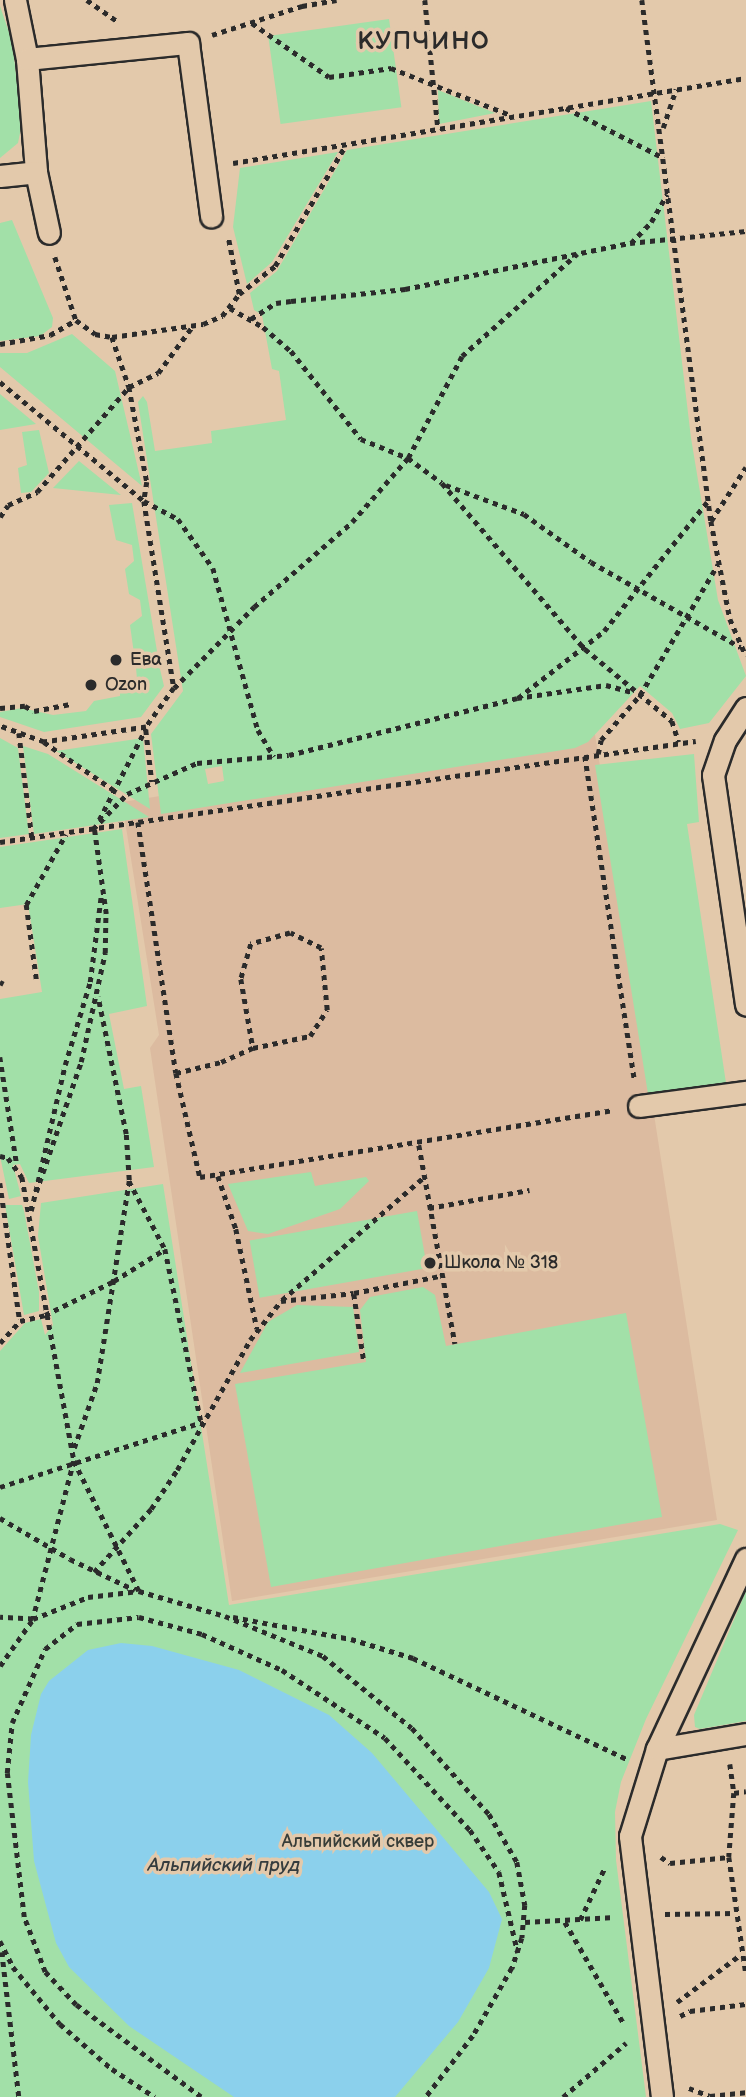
<!DOCTYPE html>
<meta charset="utf-8">
<style>
body{margin:0}
#map{position:relative;width:746px;height:2097px;overflow:hidden;background:#e3c9ab;font-family:"Balsamiq Sans",sans-serif}
div>[style]{position:absolute}
.built>*{inset:0;background:#dcbba0}
.green>*{inset:0;background:#a2e0a8;transform-origin:0 0}
.water>*{inset:0;background:#8bd0ec}
.path>*{height:4.5px;margin-top:-2.25px;transform-origin:0;background:repeating-linear-gradient(90deg,#2b2b2b 0 5px,transparent 0 10px)}
.roads{filter:drop-shadow(2px 0 #2b2b2b) drop-shadow(-2px 0 #2b2b2b) drop-shadow(0 2px #2b2b2b) drop-shadow(0 -2px #2b2b2b)}
.lane>*{height:21px;margin:-10.5px;padding:0 10.5px;transform-origin:10.5px;border-radius:10.5px;background:#e3c9ab}
.dots>*{width:19px;height:19px;translate:-50% -50%;box-sizing:border-box;border:4px solid #e3c9ab;border-radius:50%}
span{translate:-50% -50%;white-space:nowrap;text-align:center;line-height:1.15;-webkit-text-stroke:7px #e3c9ab;paint-order:stroke}
.poi-label{font-size:18px;color:#2b2b2b}
.left{translate:0 -50%;text-align:left}
.park-label{font-size:18px;color:#373d38}
.water-label{font-size:19px;color:#353c3e;font-style:italic}
.district-label{font-size:24px;color:#2b2b2b;font-weight:700;letter-spacing:2px}
</style>
<div id="map">
<div class="built">
<div style="clip-path:polygon(594px 728px,717px 1520px,232px 1601px,150px 1048px,159px 1035px,122px 802px)"></div>
</div>
<div class="green">
<div style="clip-path:polygon(0 6px,12px 41px,22px 123px,18px 143px,0 158px)"></div>
<div style="left:389px;top:19px;width:89px;height:122px;rotate:82deg"></div>
<div style="clip-path:polygon(438px 90px,495px 113px,439px 124px)"></div>
<div style="clip-path:polygon(evenodd,651px 101px,691px 438px,718px 600px,746px 676px,709px 723px,680px 729px,672px 713px,640px 686px,588px 742px,575px 748px,161px 814px,151px 734px,183px 691px,138px 402px,143px 396px,147px 402px,155px 451px,212px 443px,211px 431px,286px 420px,279px 371px,272px 369px,262px 315px,254px 310px,250px 293px,277px 271px,347px 150px,651px 101px,222px 766px,224px 781px,208px 784px,205px 769px,222px 766px)"></div>
<div style="clip-path:polygon(338px 152px,272px 262px,247px 284px,233px 227px,240px 168px)"></div>
<div style="clip-path:polygon(12px 220px,53px 318px,52px 327px,40px 336px,0 341px,0 223px)"></div>
<div style="clip-path:polygon(72px 334px,115px 371px,142px 486px,0 367px,0 353px,27px 353px)"></div>
<div style="clip-path:polygon(0 394px,36px 424px,0 430px)"></div>
<div style="clip-path:polygon(39px 430px,49px 473px,31px 492px,21px 493px,18px 468px,27px 465px,22px 432px)"></div>
<div style="clip-path:polygon(79px 461px,121px 495px,53px 488px)"></div>
<div style="clip-path:polygon(132px 503px,158px 657px,135px 661px,130px 625px,142px 616px,140px 600px,129px 594px,125px 569px,134px 561px,132px 545px,116px 540px,109px 505px)"></div>
<div style="clip-path:polygon(159px 665px,164px 686px,141px 717px,44px 732px,0 717px,0 712px,22px 708px,53px 715px,86px 711px,94px 701px,120px 696px,120px 687px,137px 679px,136px 668px)"></div>
<div style="clip-path:polygon(0 738px,18px 748px,29px 834px,0 838px)"></div>
<div style="clip-path:polygon(143px 738px,150px 809px,56px 751px)"></div>
<div style="clip-path:polygon(23px 746px,48px 754px,149px 817px,34px 834px)"></div>
<div style="clip-path:polygon(694px 754px,699px 822px,687px 824px,726px 1083px,648px 1094px,595px 765px)"></div>
<div style="clip-path:polygon(122px 829px,147px 1006px,109px 1014px,124px 1089px,141px 1086px,154px 1167px,29px 1183px,20px 1164px,13px 1165px,21px 1196px,9px 1199px,0 1156px,0 999px,42px 992px,28px 904px,0 908px,0 847px)"></div>
<div style="clip-path:polygon(311px 1172px,315px 1186px,366px 1177px,369px 1181px,340px 1209px,268px 1234px,248px 1231px,228px 1184px)"></div>
<div style="clip-path:polygon(163px 1184px,229px 1605px,720px 1524px,738px 1530px,646px 1719px,621px 1782px,615px 1812px,616px 1860px,646px 2097px,0 2097px,0 1351px,25px 1323px,41px 1319px,45px 1335px,53px 1325px,38px 1236px,41px 1203px)"></div>
<div style="clip-path:polygon(5px 1205px,22px 1205px,24px 1211px,39px 1292px,39px 1311px,24px 1315px)"></div>
<div style="left:417px;top:1211px;width:58px;height:170px;rotate:80deg"></div>
<div style="clip-path:polygon(423px 1287px,435px 1295px,446px 1346px,626px 1313px,662px 1517px,271px 1587px,235px 1384px,366px 1362px,360px 1310px,370px 1297px)"></div>
<div style="clip-path:polygon(297px 1305px,353px 1307px,359px 1352px,240px 1373px,268px 1322px)"></div>
<div style="clip-path:polygon(746px 1591px,746px 1721px,700px 1729px,695px 1727px,694px 1715px)"></div>
</div>
<div class="water">
<div style="clip-path:polygon(121px 1643px,152px 1646px,239px 1670px,329px 1715px,372px 1753px,489px 1892px,502px 1919px,489px 1968px,458px 2022px,395px 2097px,234px 2097px,129px 2026px,69px 1967px,56px 1943px,34px 1861px,28px 1782px,31px 1735px,41px 1694px,49px 1681px,88px 1650px)"></div>
</div>
<div class="path">
<div style="left:87px;top:0;width:38px;rotate:35deg"></div>
<div style="left:425px;top:0;width:130px;rotate:84.2deg"></div>
<div style="left:642px;top:0;width:526px;rotate:82.46deg"></div>
<div style="left:711px;top:521px;width:100px;rotate:79deg"></div>
<div style="left:730px;top:619px;width:40px;rotate:66.6deg"></div>
<div style="left:252px;top:23px;width:94px;rotate:35deg"></div>
<div style="left:329px;top:77px;width:63px;rotate:-8.3deg"></div>
<div style="left:391px;top:68px;width:131px;rotate:21.5deg"></div>
<div style="left:212px;top:35px;width:95px;rotate:-17.9deg"></div>
<div style="left:302px;top:6px;width:35px;rotate:-10deg"></div>
<div style="left:566px;top:108px;width:110px;rotate:27deg"></div>
<div style="left:663px;top:128px;width:41px;rotate:-71.6deg"></div>
<div style="left:233px;top:163px;width:520px;rotate:-9.41deg"></div>
<div style="left:631px;top:243px;width:29px;rotate:-46deg"></div>
<div style="left:651px;top:222px;width:32px;rotate:-60deg"></div>
<div style="left:55px;top:257px;width:66px;rotate:71.6deg"></div>
<div style="left:76px;top:320px;width:24px;rotate:36deg"></div>
<div style="left:95px;top:334px;width:17px;rotate:10deg"></div>
<div style="left:112px;top:337px;width:92px;rotate:-8.1deg"></div>
<div style="left:203px;top:324px;width:21px;rotate:-23deg"></div>
<div style="left:222px;top:316px;width:28px;rotate:-52deg"></div>
<div style="left:239px;top:294px;width:58px;rotate:-100.9deg"></div>
<div style="left:239px;top:294px;width:46px;rotate:-37.9deg"></div>
<div style="left:275px;top:266px;width:139px;rotate:-59.7deg"></div>
<div style="left:230px;top:308px;width:38px;rotate:30deg"></div>
<div style="left:263px;top:327px;width:37px;rotate:41deg"></div>
<div style="left:291px;top:351px;width:112px;rotate:51.5deg"></div>
<div style="left:361px;top:439px;width:51px;rotate:22deg"></div>
<div style="left:408px;top:458px;width:42px;rotate:36.3deg"></div>
<div style="left:442px;top:483px;width:219px;rotate:49.3deg"></div>
<div style="left:585px;top:649px;width:113px;rotate:39.6deg"></div>
<div style="left:672px;top:721px;width:22px;rotate:72deg"></div>
<div style="left:251px;top:319px;width:30px;rotate:-33deg"></div>
<div style="left:276px;top:303px;width:15px;rotate:-8deg"></div>
<div style="left:291px;top:301px;width:115px;rotate:-6deg"></div>
<div style="left:405px;top:289px;width:230px;rotate:-11.6deg"></div>
<div style="left:630px;top:243px;width:117px;rotate:-5.9deg"></div>
<div style="left:112px;top:337px;width:53px;rotate:71.2deg"></div>
<div style="left:129px;top:387px;width:97px;rotate:79.3deg"></div>
<div style="left:147px;top:482px;width:19px;rotate:99deg"></div>
<div style="left:144px;top:501px;width:38px;rotate:28deg"></div>
<div style="left:178px;top:519px;width:60px;rotate:54.5deg"></div>
<div style="left:213px;top:568px;width:168px;rotate:74.5deg"></div>
<div style="left:258px;top:730px;width:31px;rotate:59deg"></div>
<div style="left:0;top:344px;width:51px;rotate:-10.2deg"></div>
<div style="left:50px;top:335px;width:30px;rotate:-30deg"></div>
<div style="left:0;top:382px;width:187px;rotate:39.6deg"></div>
<div style="left:144px;top:501px;width:189px;rotate:80.9deg"></div>
<div style="left:174px;top:688px;width:48px;rotate:125.7deg"></div>
<div style="left:146px;top:727px;width:103px;rotate:171.6deg"></div>
<div style="left:44px;top:742px;width:47px;rotate:-160deg"></div>
<div style="left:446px;top:485px;width:83px;rotate:20.4deg"></div>
<div style="left:524px;top:514px;width:82px;rotate:35.6deg"></div>
<div style="left:591px;top:562px;width:172px;rotate:29.7deg"></div>
<div style="left:0;top:517px;width:14px;rotate:-56deg"></div>
<div style="left:8px;top:505px;width:32px;rotate:-24deg"></div>
<div style="left:37px;top:492px;width:140px;rotate:-48.8deg"></div>
<div style="left:129px;top:387px;width:32px;rotate:-26deg"></div>
<div style="left:158px;top:373px;width:57px;rotate:-53.5deg"></div>
<div style="left:711px;top:521px;width:64px;rotate:-57.1deg"></div>
<div style="left:174px;top:688px;width:114px;rotate:-45.4deg"></div>
<div style="left:254px;top:607px;width:130px;rotate:-40.9deg"></div>
<div style="left:352px;top:522px;width:85px;rotate:-48.8deg"></div>
<div style="left:408px;top:458px;width:115px;rotate:-62.1deg"></div>
<div style="left:462px;top:356px;width:154px;rotate:-41.6deg"></div>
<div style="left:518px;top:698px;width:109px;rotate:-37.9deg"></div>
<div style="left:604px;top:631px;width:165px;rotate:-51.4deg"></div>
<div style="left:0;top:708px;width:25px;rotate:-5deg"></div>
<div style="left:25px;top:706px;width:10px;rotate:29deg"></div>
<div style="left:34px;top:711px;width:37px;rotate:-11deg"></div>
<div style="left:146px;top:730px;width:52px;rotate:83.4deg"></div>
<div style="left:19px;top:733px;width:106px;rotate:82.9deg"></div>
<div style="left:44px;top:742px;width:86px;rotate:34.6deg"></div>
<div style="left:598px;top:754px;width:14px;rotate:-78deg"></div>
<div style="left:601px;top:740px;width:60px;rotate:-49.1deg"></div>
<div style="left:640px;top:695px;width:152px;rotate:-59.2deg"></div>
<div style="left:585px;top:756px;width:329px;rotate:81.3deg"></div>
<div style="left:99px;top:820px;width:103px;rotate:-62.9deg"></div>
<div style="left:138px;top:822px;width:254px;rotate:81.4deg"></div>
<div style="left:176px;top:1073px;width:107px;rotate:77deg"></div>
<div style="left:200px;top:1177px;width:419px;rotate:-9.2deg"></div>
<div style="left:93px;top:829px;width:49px;rotate:-45.8deg"></div>
<div style="left:127px;top:794px;width:77px;rotate:-23.9deg"></div>
<div style="left:197px;top:763px;width:92px;rotate:-5deg"></div>
<div style="left:289px;top:755px;width:235px;rotate:-14deg"></div>
<div style="left:517px;top:698px;width:90px;rotate:-8.3deg"></div>
<div style="left:606px;top:685px;width:27px;rotate:15deg"></div>
<div style="left:0;top:842px;width:703px;rotate:-8.26deg"></div>
<div style="left:36px;top:979px;width:75px;rotate:-97.7deg"></div>
<div style="left:26px;top:905px;width:81px;rotate:-60.6deg"></div>
<div style="left:0;top:982px;width:4px;rotate:27deg"></div>
<div style="left:0;top:1057px;width:110px;rotate:81.1deg"></div>
<div style="left:176px;top:1073px;width:46px;rotate:-13.7deg"></div>
<div style="left:221px;top:1062px;width:35px;rotate:-24deg"></div>
<div style="left:253px;top:1048px;width:58px;rotate:-11.9deg"></div>
<div style="left:310px;top:1036px;width:31px;rotate:-57deg"></div>
<div style="left:327px;top:1010px;width:62px;rotate:-95.5deg"></div>
<div style="left:321px;top:948px;width:34px;rotate:-154deg"></div>
<div style="left:290px;top:933px;width:41px;rotate:164.2deg"></div>
<div style="left:251px;top:944px;width:36px;rotate:106deg"></div>
<div style="left:241px;top:979px;width:70px;rotate:80.1deg"></div>
<div style="left:419px;top:1145px;width:202px;rotate:79.7deg"></div>
<div style="left:0;top:1156px;width:8px;rotate:14deg"></div>
<div style="left:8px;top:1158px;width:24px;rotate:54deg"></div>
<div style="left:22px;top:1177px;width:289px;rotate:79.6deg"></div>
<div style="left:74px;top:1461px;width:163px;rotate:104.5deg"></div>
<div style="left:33px;top:1619px;width:33px;rotate:-177deg"></div>
<div style="left:218px;top:1176px;width:56px;rotate:71.2deg"></div>
<div style="left:236px;top:1229px;width:102px;rotate:78.1deg"></div>
<div style="left:129px;top:1181px;width:77px;rotate:62.1deg"></div>
<div style="left:165px;top:1249px;width:177px;rotate:78.2deg"></div>
<div style="left:0;top:1183px;width:139px;rotate:81.8deg"></div>
<div style="left:36px;top:1192px;width:138px;rotate:-70.9deg"></div>
<div style="left:81px;top:1062px;width:112px;rotate:-77.6deg"></div>
<div style="left:105px;top:953px;width:39px;rotate:-89deg"></div>
<div style="left:106px;top:914px;width:88px;rotate:-97.9deg"></div>
<div style="left:429px;top:1208px;width:102px;rotate:-10.2deg"></div>
<div style="left:31px;top:1211px;width:150px;rotate:-76.9deg"></div>
<div style="left:65px;top:1065px;width:87px;rotate:-73.2deg"></div>
<div style="left:90px;top:982px;width:87px;rotate:-82.7deg"></div>
<div style="left:354px;top:1294px;width:69px;rotate:81.6deg"></div>
<div style="left:282px;top:1300px;width:188px;rotate:-40.9deg"></div>
<div style="left:0;top:1343px;width:30px;rotate:-48deg"></div>
<div style="left:20px;top:1321px;width:26px;rotate:-13deg"></div>
<div style="left:45px;top:1315px;width:77px;rotate:-26.2deg"></div>
<div style="left:114px;top:1281px;width:60px;rotate:-32.1deg"></div>
<div style="left:74px;top:1448px;width:69px;rotate:-70.5deg"></div>
<div style="left:97px;top:1383px;width:206px;rotate:-81deg"></div>
<div style="left:129px;top:1180px;width:46px;rotate:-93.7deg"></div>
<div style="left:126px;top:1134px;width:140px;rotate:-101.6deg"></div>
<div style="left:74px;top:1461px;width:145px;rotate:63.4deg"></div>
<div style="left:0;top:1487px;width:212px;rotate:-17.8deg"></div>
<div style="left:0;top:1518px;width:81px;rotate:30.4deg"></div>
<div style="left:70px;top:1559px;width:72px;rotate:25.5deg"></div>
<div style="left:94px;top:1572px;width:85px;rotate:-47.9deg"></div>
<div style="left:151px;top:1509px;width:47px;rotate:-56.3deg"></div>
<div style="left:177px;top:1470px;width:149px;rotate:-60.7deg"></div>
<div style="left:250px;top:1340px;width:50px;rotate:-51.5deg"></div>
<div style="left:281px;top:1301px;width:73px;rotate:-6.3deg"></div>
<div style="left:354px;top:1293px;width:88px;rotate:-11.2deg"></div>
<div style="left:233px;top:1617px;width:120px;rotate:10.6deg"></div>
<div style="left:351px;top:1639px;width:65px;rotate:17deg"></div>
<div style="left:413px;top:1658px;width:237px;rotate:25.3deg"></div>
<div style="left:0;top:1666px;width:57px;rotate:-54.9deg"></div>
<div style="left:33px;top:1619px;width:59px;rotate:-21.8deg"></div>
<div style="left:88px;top:1597px;width:51px;rotate:-6.7deg"></div>
<div style="left:139px;top:1591px;width:90px;rotate:16.2deg"></div>
<div style="left:225px;top:1616px;width:106px;rotate:22.2deg"></div>
<div style="left:323px;top:1656px;width:114px;rotate:39deg"></div>
<div style="left:412px;top:1728px;width:115px;rotate:48.2deg"></div>
<div style="left:489px;top:1814px;width:56px;rotate:59.7deg"></div>
<div style="left:517px;top:1862px;width:44px;rotate:79.5deg"></div>
<div style="left:525px;top:1905px;width:33px;rotate:95deg"></div>
<div style="left:522px;top:1938px;width:32px;rotate:108deg"></div>
<div style="left:512px;top:1968px;width:78px;rotate:119.8deg"></div>
<div style="left:473px;top:2036px;width:77px;rotate:127.6deg"></div>
<div style="left:730px;top:1764px;width:29px;rotate:82deg"></div>
<div style="left:734px;top:1793px;width:64px;rotate:94.5deg"></div>
<div style="left:729px;top:1857px;width:118px;rotate:81.7deg"></div>
<div style="left:734px;top:1793px;width:12px;rotate:-9deg"></div>
<div style="left:661px;top:1857px;width:11px;rotate:34deg"></div>
<div style="left:670px;top:1863px;width:59px;rotate:-5.8deg"></div>
<div style="left:665px;top:1914px;width:70px;rotate:-0.8deg"></div>
<div style="left:580px;top:1920px;width:59px;rotate:-64.7deg"></div>
<div style="left:525px;top:1922px;width:90px;rotate:-3.2deg"></div>
<div style="left:565px;top:1922px;width:116px;rotate:59.9deg"></div>
<div style="left:0;top:1941px;width:29px;rotate:63deg"></div>
<div style="left:13px;top:1967px;width:74px;rotate:50.5deg"></div>
<div style="left:60px;top:2024px;width:69px;rotate:40.9deg"></div>
<div style="left:112px;top:2069px;width:51px;rotate:33.1deg"></div>
<div style="left:2px;top:1952px;width:146px;rotate:83.3deg"></div>
<div style="left:677px;top:2002px;width:79px;rotate:-36.7deg"></div>
<div style="left:680px;top:2016px;width:11px;rotate:-27deg"></div>
<div style="left:690px;top:2011px;width:56px;rotate:-7.1deg"></div>
<div style="left:689px;top:2088px;width:22px;rotate:21deg"></div>
<div style="left:710px;top:2096px;width:36px;rotate:-6deg"></div>
<div style="left:201px;top:2097px;width:155px;rotate:-143.6deg"></div>
<div style="left:76px;top:2005px;width:45px;rotate:-133.2deg"></div>
<div style="left:45px;top:1972px;width:59px;rotate:-110.9deg"></div>
<div style="left:24px;top:1917px;width:145px;rotate:-96.7deg"></div>
<div style="left:7px;top:1773px;width:50px;rotate:-84.3deg"></div>
<div style="left:12px;top:1723px;width:81px;rotate:-66deg"></div>
<div style="left:45px;top:1649px;width:41px;rotate:-38deg"></div>
<div style="left:77px;top:1624px;width:62px;rotate:-6.4deg"></div>
<div style="left:139px;top:1617px;width:65px;rotate:15.1deg"></div>
<div style="left:202px;top:1634px;width:88px;rotate:24.2deg"></div>
<div style="left:282px;top:1670px;width:123px;rotate:33.4deg"></div>
<div style="left:385px;top:1738px;width:125px;rotate:47.3deg"></div>
<div style="left:470px;top:1830px;width:51px;rotate:55.4deg"></div>
<div style="left:499px;top:1872px;width:83px;rotate:76.8deg"></div>
<div style="left:563px;top:2097px;width:83px;rotate:-40.6deg"></div>
</div>
<div class="roads">
<div class="lane">
<div style="left:15px;top:0;width:60px;rotate:78.5deg"></div>
<div style="left:27px;top:59px;width:113px;rotate:85.4deg"></div>
<div style="left:36px;top:172px;width:62px;rotate:78deg"></div>
<div style="left:27px;top:59px;width:162px;rotate:-5.7deg"></div>
<div style="left:188px;top:43px;width:175px;rotate:82.4deg"></div>
<div style="left:0;top:176px;width:36px;rotate:-6deg"></div>
<div style="left:746px;top:708px;width:38px;rotate:123deg"></div>
<div style="left:725px;top:740px;width:37px;rotate:109deg"></div>
<div style="left:713px;top:775px;width:232px;rotate:81.8deg"></div>
<div style="left:639px;top:1106px;width:108px;rotate:-7.5deg"></div>
<div style="left:657px;top:1749px;width:90px;rotate:-9.6deg"></div>
<div style="left:662px;top:2097px;width:263px;rotate:-97deg"></div>
<div style="left:630px;top:1836px;width:91px;rotate:-72.8deg"></div>
<div style="left:657px;top:1749px;width:210px;rotate:-64.9deg"></div>
</div>
</div>
<div class="dots">
<div style="left:116px;top:660px;background:#2b2b2b"></div>
<div style="left:91px;top:685px;background:#2b2b2b"></div>
<div style="left:430px;top:1263px;background:#2b2b2b"></div>
</div>
<div class="poi-label">
<span class="left" style="left:130px;top:660px">Ева</span>
<span class="left" style="left:105px;top:685px">Ozon</span>
<span class="left" style="left:444px;top:1263px">Школа № 318</span>
</div>
<div class="park-label">
<span style="left:358px;top:1842px">Альпийский сквер</span>
</div>
<div class="water-label">
<span style="left:224px;top:1866px">Альпийский пруд</span>
</div>
<div class="district-label">
<span style="left:424px;top:42px">КУПЧИНО</span>
</div>
</div>
